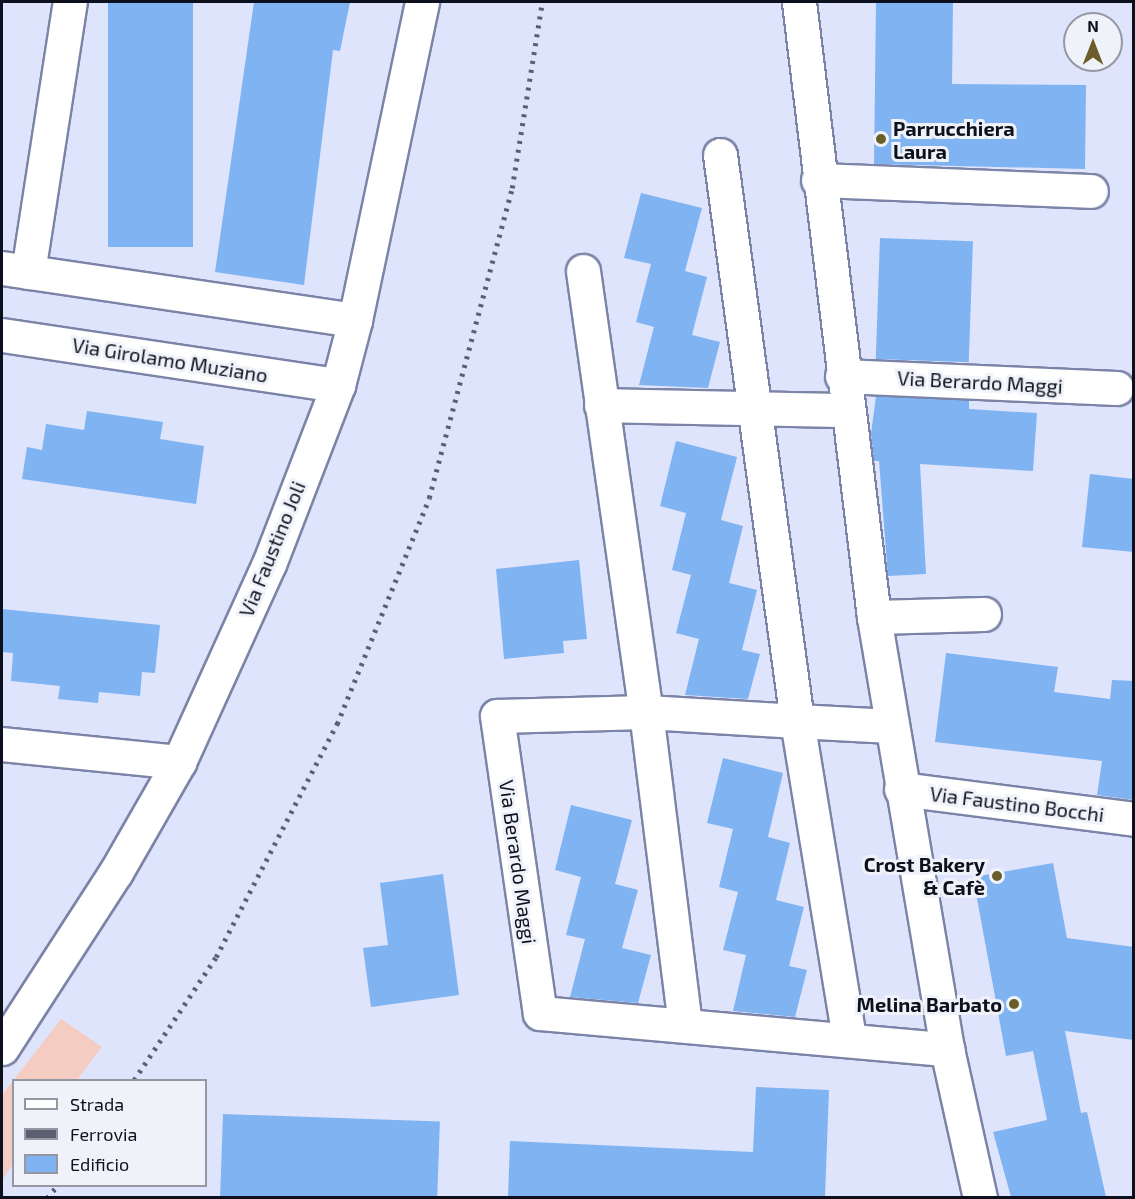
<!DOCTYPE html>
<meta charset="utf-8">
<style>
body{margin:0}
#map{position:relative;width:1135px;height:1199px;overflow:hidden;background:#dee4fc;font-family:"Exo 2",sans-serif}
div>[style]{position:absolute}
.green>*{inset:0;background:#f5ccc1}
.building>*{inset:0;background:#80b3f2;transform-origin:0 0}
.roads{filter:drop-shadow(2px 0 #7b84a7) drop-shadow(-2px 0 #7b84a7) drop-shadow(0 2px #7b84a7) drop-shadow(0 -2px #7b84a7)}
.minor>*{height:33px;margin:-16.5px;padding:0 16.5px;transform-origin:16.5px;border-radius:16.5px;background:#fff}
.tertiary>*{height:33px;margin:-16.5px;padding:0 16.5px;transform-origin:16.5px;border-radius:16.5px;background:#fff}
.rail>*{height:4.5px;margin-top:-2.25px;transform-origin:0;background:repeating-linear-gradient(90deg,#5b5f71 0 3px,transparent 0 9px)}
.dots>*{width:16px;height:16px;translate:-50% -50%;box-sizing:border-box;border:3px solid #f0f2fa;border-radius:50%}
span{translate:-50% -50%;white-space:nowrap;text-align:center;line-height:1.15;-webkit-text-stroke:6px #f0f2fa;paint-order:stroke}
.poi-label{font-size:20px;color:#0d101d;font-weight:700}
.left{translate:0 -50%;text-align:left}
.right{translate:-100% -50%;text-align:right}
.street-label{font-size:20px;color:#0d101d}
.frame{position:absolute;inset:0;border:3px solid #0d101d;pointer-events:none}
.legend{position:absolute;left:12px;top:1079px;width:195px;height:108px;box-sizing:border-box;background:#f0f2fa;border:2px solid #9598a2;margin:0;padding:8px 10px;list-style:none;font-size:18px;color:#0d101d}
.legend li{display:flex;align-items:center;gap:12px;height:30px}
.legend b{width:30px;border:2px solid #9598a2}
.north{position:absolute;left:1063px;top:12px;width:60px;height:60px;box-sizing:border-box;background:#f0f2fa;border:2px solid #9598a2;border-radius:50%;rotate:0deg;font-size:16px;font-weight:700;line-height:24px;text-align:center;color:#0d101d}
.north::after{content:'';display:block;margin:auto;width:21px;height:27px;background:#6b5d2a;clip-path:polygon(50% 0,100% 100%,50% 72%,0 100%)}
</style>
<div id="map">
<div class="green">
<div style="clip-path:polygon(61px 1019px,102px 1047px,77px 1080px,14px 1080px,13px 1164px,2px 1180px,2px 1095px)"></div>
</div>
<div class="building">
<div style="left:108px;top:2px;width:85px;height:245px"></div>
<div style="clip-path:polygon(254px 2px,350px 2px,340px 51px,333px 50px,304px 285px,215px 272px)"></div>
<div style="clip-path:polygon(876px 2px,953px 2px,952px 84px,1086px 85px,1085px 169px,874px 164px)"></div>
<div style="clip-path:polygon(641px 193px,702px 208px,685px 271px,707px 277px,692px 335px,720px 342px,708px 388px,639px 385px,654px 327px,636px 322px,651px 264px,624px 258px)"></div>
<div style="left:880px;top:238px;width:93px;height:121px;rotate:2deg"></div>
<div style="clip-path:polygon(876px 396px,969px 400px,969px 409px,1037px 413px,1033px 471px,920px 464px,926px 574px,888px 576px,879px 461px,874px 461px,871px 434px)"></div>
<div style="clip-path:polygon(87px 411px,163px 422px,160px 439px,204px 446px,196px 504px,22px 479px,27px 447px,42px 450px,46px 424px,84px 430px)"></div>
<div style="clip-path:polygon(676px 441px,737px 457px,721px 520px,743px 526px,729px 583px,757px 590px,742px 650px,760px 654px,748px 699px,685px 695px,699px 639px,676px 633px,691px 575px,672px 570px,686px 513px,660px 506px)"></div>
<div style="clip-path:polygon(1090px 474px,1134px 479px,1134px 552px,1082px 547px)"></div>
<div style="clip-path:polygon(579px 560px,587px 639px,563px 641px,564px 653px,504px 659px,496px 569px)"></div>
<div style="clip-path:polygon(2px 609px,160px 625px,155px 673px,142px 672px,140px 696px,99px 692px,98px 703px,58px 699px,60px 686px,11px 681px,13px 653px,2px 652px)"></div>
<div style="clip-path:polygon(946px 653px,1058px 667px,1054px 692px,1110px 699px,1112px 680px,1134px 681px,1134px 800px,1097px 795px,1102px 761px,935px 742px)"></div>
<div style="clip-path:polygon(723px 758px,783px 773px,768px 837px,790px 843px,776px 900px,804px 907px,789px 966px,807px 970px,795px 1017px,733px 1011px,746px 955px,723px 950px,738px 892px,719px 887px,733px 829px,707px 823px)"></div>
<div style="clip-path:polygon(571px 805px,632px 820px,615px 884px,638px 890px,622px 948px,651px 955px,638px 1003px,570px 997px,585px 939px,566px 935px,581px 877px,555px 870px)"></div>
<div style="clip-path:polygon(1053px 863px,1067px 938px,1134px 947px,1134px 1040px,1065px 1031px,1081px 1113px,1087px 1112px,1106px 1197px,1011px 1197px,993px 1132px,1047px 1120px,1033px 1051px,1006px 1056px,973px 877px)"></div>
<div style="clip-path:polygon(443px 874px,459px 995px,371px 1007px,363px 948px,388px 945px,380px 883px)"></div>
<div style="clip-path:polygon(756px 1087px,829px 1090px,825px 1197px,508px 1197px,510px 1141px,753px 1152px)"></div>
<div style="left:223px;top:1114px;width:217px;height:83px;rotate:2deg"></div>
</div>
<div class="roads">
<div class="minor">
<div style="left:720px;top:155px;width:571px;rotate:82.25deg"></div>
<div style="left:797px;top:721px;width:94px;rotate:3deg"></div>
<div style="left:818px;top:180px;width:273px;rotate:2.3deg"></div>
<div style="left:2px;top:268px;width:357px;rotate:8.4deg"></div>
<div style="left:583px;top:271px;width:445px;rotate:81.9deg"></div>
<div style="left:646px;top:712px;width:314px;rotate:82.9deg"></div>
<div style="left:28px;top:272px;width:273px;rotate:-81.2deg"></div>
<div style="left:2px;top:335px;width:340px;rotate:8.5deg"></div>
<div style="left:842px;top:376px;width:275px;rotate:2.5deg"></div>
<div style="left:601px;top:405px;width:246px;rotate:1.2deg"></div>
<div style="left:874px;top:617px;width:110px;rotate:-1.6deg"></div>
<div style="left:2px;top:744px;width:178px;rotate:5.8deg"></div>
<div style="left:901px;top:789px;width:235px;rotate:7.3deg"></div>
<div style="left:849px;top:1038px;width:321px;rotate:-99.3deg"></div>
<div style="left:797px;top:721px;width:151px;rotate:-176.6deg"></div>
<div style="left:646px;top:712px;width:149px;rotate:178.5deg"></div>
<div style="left:497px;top:716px;width:300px;rotate:81.8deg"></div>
<div style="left:540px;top:1013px;width:409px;rotate:5.1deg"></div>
<div style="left:2px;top:1048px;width:210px;rotate:-57.1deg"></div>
<div style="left:116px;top:872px;width:127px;rotate:-60.2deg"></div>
<div style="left:179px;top:762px;width:217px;rotate:-65.6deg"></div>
<div style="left:269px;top:564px;width:192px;rotate:-68.9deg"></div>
<div style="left:338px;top:385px;width:67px;rotate:-75.3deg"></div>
<div style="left:355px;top:320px;width:325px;rotate:-78.1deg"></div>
</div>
<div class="tertiary">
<div style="left:799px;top:2px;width:620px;rotate:83.05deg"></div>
<div style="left:874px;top:617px;width:438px;rotate:80.4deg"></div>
<div style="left:947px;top:1049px;width:153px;rotate:77.5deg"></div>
</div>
</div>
<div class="rail">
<div style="left:134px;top:1080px;width:148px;rotate:-56.3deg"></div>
<div style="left:216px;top:957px;width:263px;rotate:-62.6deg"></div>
<div style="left:337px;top:724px;width:244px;rotate:-67.8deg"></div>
<div style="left:429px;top:498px;width:321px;rotate:-75deg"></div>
<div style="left:512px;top:188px;width:188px;rotate:-80.8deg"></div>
<div style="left:47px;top:1198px;width:16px;rotate:-50deg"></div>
</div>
<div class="dots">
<div style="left:881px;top:139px;background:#6b5d2a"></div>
<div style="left:997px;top:876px;background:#6b5d2a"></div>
<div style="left:1014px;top:1004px;background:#6b5d2a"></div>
</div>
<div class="poi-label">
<span class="left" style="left:893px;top:140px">Parrucchiera<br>Laura</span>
<span class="right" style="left:985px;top:876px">Crost Bakery<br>&amp; Cafè</span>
<span class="right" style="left:1002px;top:1004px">Melina Barbato</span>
</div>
<div class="street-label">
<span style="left:170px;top:360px;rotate:9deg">Via Girolamo Muziano</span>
<span style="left:980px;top:382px;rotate:3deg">Via Berardo Maggi</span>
<span style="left:272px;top:549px;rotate:-68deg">Via Faustino Joli</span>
<span style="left:1017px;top:804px;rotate:7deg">Via Faustino Bocchi</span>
<span style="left:518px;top:862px;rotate:82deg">Via Berardo Maggi</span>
</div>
<div class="frame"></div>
<ul class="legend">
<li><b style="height:8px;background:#fff"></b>Strada</li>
<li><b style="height:8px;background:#5b5f71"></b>Ferrovia</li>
<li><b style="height:16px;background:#80b3f2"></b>Edificio</li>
</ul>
<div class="north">N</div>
</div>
